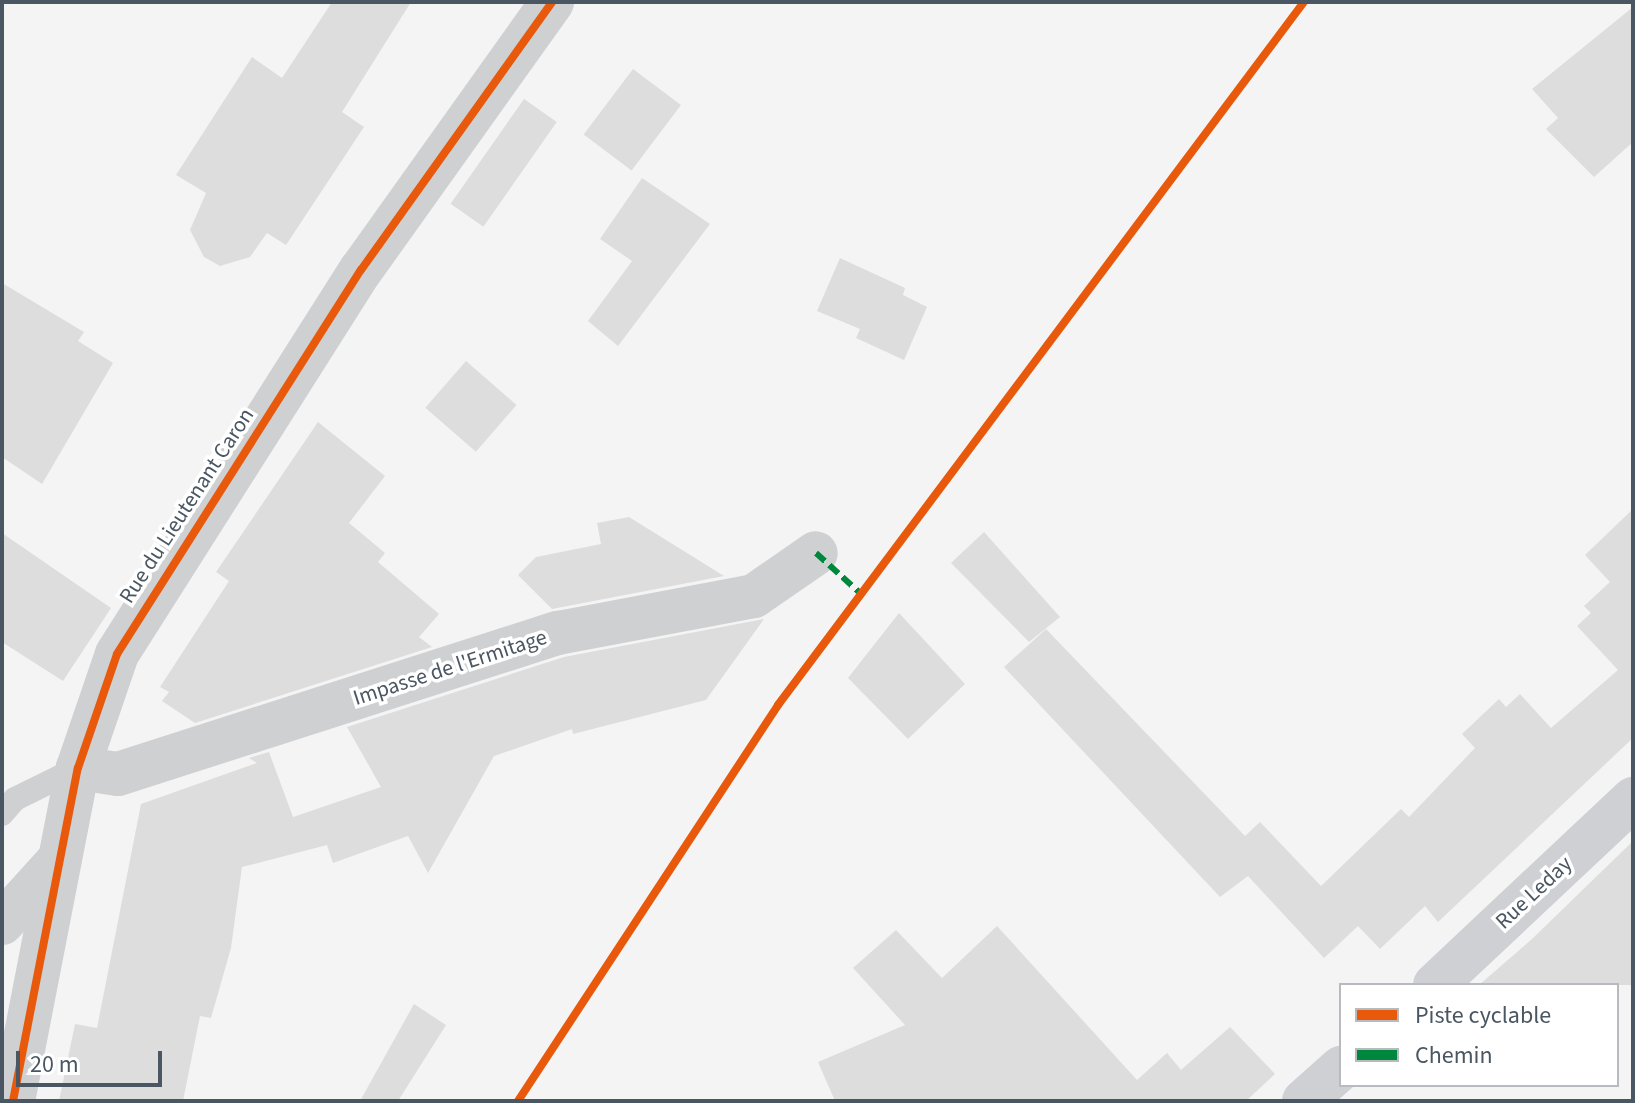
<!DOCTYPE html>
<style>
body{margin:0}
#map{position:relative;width:1635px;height:1103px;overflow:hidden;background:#f4f4f4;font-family:"Source Sans 3",sans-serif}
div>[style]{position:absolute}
.building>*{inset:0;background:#ddddde;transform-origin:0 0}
.lane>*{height:24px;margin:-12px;padding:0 12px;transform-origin:12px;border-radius:12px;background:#ced0d2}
.street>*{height:44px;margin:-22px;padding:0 22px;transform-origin:22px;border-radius:22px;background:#ced0d2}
.secondary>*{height:44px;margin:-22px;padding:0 22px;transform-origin:22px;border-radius:22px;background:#ced0d4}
.quiet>*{height:6px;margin-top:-3px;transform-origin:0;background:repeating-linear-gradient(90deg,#00873e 0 12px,transparent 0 18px)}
.cycleway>*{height:8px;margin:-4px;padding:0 4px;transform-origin:4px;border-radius:4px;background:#e8590c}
span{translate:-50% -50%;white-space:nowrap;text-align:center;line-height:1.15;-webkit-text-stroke:7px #fff;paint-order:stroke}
.street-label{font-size:22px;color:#4a5661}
.frame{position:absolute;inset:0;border:4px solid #4a5661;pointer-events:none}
.legend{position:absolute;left:1339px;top:983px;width:280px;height:104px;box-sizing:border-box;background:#fff;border:2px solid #b7bbc0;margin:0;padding:10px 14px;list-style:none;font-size:24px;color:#4a5661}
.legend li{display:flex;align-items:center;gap:16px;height:40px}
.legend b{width:40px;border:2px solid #b7bbc0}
.scale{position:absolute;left:16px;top:1051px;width:146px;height:36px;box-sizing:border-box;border:4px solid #4a5661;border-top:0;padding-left:10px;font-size:24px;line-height:28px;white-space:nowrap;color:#4a5661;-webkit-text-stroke:6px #fff;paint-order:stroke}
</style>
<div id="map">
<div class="building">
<div style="clip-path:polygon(332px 2px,411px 2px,342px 112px,364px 127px,286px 245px,267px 233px,250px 257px,220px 266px,204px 257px,190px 230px,206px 193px,176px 175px,252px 57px,282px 78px)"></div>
<div style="clip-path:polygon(1633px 7px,1633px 142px,1594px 177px,1546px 129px,1558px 118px,1532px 89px)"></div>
<div style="left:633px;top:69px;width:60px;height:82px;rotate:37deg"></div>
<div style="left:524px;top:99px;width:40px;height:128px;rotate:35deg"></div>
<div style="clip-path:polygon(642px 178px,710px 224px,618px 346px,588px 321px,632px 261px,600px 239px)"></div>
<div style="clip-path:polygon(840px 258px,905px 288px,903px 295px,927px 307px,904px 360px,856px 338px,860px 329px,817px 311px)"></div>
<div style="clip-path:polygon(2px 283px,84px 332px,78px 341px,113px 363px,42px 484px,2px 457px)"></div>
<div style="left:466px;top:361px;width:67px;height:62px;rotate:41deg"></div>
<div style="clip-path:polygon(318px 422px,385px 476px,349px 523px,385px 553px,378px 562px,439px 614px,419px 637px,432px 647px,195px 723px,162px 701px,169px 692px,160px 687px,229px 581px,216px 572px)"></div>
<div style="clip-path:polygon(1633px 509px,1633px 738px,1438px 922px,1425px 906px,1380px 949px,1358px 926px,1324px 958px,1248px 876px,1220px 897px,1004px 667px,1046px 629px,1245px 836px,1260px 822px,1321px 886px,1401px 809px,1409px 817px,1475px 748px,1462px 734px,1499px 699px,1506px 707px,1520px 694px,1551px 728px,1618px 670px,1577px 626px,1591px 613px,1584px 606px,1610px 582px,1585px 555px)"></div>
<div style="clip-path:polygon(629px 517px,724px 576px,552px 609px,518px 575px,536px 557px,601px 544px,597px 523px)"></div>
<div style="clip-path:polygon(984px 532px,1060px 617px,1029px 642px,951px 563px)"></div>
<div style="clip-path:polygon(2px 533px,111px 608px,63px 681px,2px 642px)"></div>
<div style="clip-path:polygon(899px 613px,965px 684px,908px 739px,848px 678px)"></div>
<div style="clip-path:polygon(764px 619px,706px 700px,573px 734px,572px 729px,494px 756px,428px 873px,408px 836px,333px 863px,327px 845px,242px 867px,231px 948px,211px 1018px,200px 1016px,183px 1101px,59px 1101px,75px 1024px,97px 1028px,141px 804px,257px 763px,249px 758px,269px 752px,293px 817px,381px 787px,347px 727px,564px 657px)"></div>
<div style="clip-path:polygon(1633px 841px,1633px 985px,1479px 985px,1532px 939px)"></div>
<div style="clip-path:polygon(997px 926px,1137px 1080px,1167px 1053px,1181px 1070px,1230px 1027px,1275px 1074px,1246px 1101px,835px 1101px,818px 1062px,905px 1025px,853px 968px,896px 930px,942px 978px)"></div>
<div style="clip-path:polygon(414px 1004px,446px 1025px,398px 1101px,360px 1101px)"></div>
</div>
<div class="lane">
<div style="left:2px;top:814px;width:20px;rotate:-49deg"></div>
<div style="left:15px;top:799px;width:70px;rotate:-26.2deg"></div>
</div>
<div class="street">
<div style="left:78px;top:768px;width:40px;rotate:8.5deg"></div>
<div style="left:118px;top:774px;width:462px;rotate:-17.8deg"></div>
<div style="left:558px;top:633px;width:199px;rotate:-10.7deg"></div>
<div style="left:754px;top:596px;width:75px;rotate:-34.7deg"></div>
<div style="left:2px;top:923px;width:86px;rotate:-47.8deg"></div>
<div style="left:13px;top:1101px;width:339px;rotate:-79deg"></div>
<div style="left:78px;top:768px;width:120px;rotate:-71.1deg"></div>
<div style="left:117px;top:654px;width:455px;rotate:-57.6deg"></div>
<div style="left:361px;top:270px;width:329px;rotate:-54.5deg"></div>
</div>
<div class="secondary">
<div style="left:1435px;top:985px;width:272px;rotate:-43.2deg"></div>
<div style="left:1304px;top:1101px;width:50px;rotate:-41.7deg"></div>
</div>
<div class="quiet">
<div style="left:816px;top:553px;width:61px;rotate:42.3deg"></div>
</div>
<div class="cycleway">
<div style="left:13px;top:1101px;width:339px;rotate:-79deg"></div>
<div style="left:78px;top:768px;width:120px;rotate:-71.1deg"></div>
<div style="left:117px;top:654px;width:455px;rotate:-57.6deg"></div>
<div style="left:361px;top:270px;width:329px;rotate:-54.5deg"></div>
<div style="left:518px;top:1101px;width:474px;rotate:-56.7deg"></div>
<div style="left:778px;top:705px;width:878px;rotate:-53.2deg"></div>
</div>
<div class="street-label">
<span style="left:187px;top:506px;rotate:-57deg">Rue du Lieutenant Caron</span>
<span style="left:450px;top:668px;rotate:-18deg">Impasse de l'Ermitage</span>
<span style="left:1534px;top:893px;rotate:-43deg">Rue Leday</span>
</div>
<div class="frame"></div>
<ul class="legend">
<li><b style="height:10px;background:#e8590c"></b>Piste cyclable</li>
<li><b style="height:10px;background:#00873e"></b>Chemin</li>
</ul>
<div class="scale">20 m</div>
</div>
